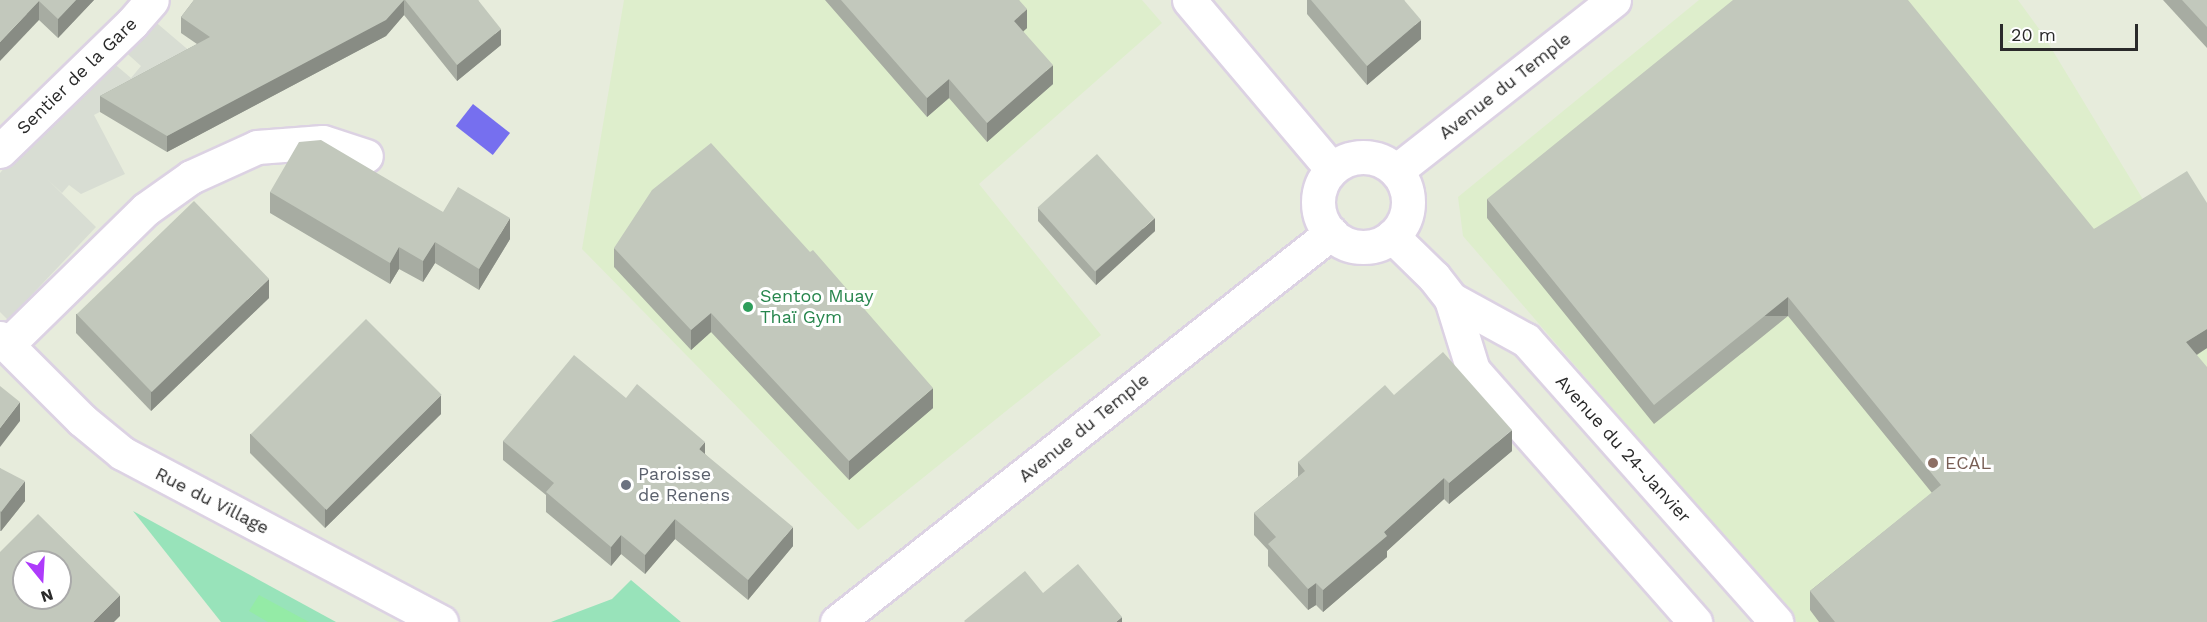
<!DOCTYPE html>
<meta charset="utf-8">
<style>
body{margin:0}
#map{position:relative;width:2207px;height:622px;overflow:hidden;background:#e7ecdc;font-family:"Work Sans",sans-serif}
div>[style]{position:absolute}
.education>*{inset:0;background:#deeecc}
.green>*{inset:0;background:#98e3ba}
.pitch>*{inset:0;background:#94eba6}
.plaza>*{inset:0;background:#d8ddd3}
.water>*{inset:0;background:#766fef;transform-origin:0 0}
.roads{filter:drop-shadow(2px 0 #dcd2e3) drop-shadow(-2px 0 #dcd2e3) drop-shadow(0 2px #dcd2e3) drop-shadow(0 -2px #dcd2e3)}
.street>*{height:33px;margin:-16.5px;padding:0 16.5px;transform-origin:16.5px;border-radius:16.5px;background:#fff}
.secondary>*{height:33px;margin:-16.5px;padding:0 16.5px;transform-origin:16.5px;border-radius:16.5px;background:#fff}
.secondary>.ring{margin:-16.5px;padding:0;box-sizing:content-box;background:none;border:33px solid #fff;border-radius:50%}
.wall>*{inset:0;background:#a7aca2}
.shaded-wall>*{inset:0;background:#888c84;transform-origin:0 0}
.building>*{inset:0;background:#c2c8bc;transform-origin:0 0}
.dots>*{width:16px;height:16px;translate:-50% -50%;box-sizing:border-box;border:3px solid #fff;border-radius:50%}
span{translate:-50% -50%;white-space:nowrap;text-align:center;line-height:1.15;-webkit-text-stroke:6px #fff;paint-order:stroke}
.street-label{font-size:18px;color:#2a2a2a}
.leisure-label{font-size:18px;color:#27864d}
.left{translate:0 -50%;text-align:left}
.education-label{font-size:18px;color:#785e54}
.worship-label{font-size:18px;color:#5b616d}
.north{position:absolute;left:12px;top:550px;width:60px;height:60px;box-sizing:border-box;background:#fff;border:2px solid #aaa;border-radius:50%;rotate:162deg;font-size:16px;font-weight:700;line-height:24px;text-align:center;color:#2a2a2a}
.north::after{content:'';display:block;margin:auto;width:21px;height:27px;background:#ae3bfb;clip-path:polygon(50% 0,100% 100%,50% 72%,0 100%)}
.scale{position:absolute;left:2000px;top:24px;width:138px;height:27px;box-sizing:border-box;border:3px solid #2a2a2a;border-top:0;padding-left:8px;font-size:18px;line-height:21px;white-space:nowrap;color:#2a2a2a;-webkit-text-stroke:4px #fff;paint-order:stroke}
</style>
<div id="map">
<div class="education">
<div style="clip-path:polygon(624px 0,1142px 0,1162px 23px,979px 184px,1101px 335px,858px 530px,582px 249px)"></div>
<div style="clip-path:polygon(1699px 0,2018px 0,2042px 33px,2207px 305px,2207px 622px,1797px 622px,1463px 236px,1458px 197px)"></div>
</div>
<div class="green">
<div style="clip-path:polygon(133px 511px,336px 622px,221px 622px)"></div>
<div style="clip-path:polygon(631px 580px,681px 622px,551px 622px,612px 599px)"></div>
</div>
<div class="pitch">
<div style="clip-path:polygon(259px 595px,309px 622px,268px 622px,249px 611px)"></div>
</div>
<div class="plaza">
<div style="clip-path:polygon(152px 19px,199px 59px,94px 115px,125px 174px,81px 194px,69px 185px,62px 193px,48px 180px,96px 227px,8px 320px,0 312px,0 173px,18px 152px,111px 61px,131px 78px,141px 66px,121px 48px)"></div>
</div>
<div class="water">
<div style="left:473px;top:104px;width:47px;height:28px;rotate:38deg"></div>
</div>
<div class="roads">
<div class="street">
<div style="left:0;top:151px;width:184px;rotate:-44.1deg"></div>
<div style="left:132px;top:23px;width:30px;rotate:-49deg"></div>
<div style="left:1396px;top:171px;width:277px;rotate:-38.1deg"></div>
<div style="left:0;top:338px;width:116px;rotate:45deg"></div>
<div style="left:82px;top:420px;width:52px;rotate:39.5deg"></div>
<div style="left:122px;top:453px;width:361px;rotate:27.9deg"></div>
<div style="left:7px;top:345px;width:194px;rotate:-44.4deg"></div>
<div style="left:146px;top:209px;width:55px;rotate:-35.4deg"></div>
<div style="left:191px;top:177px;width:72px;rotate:-24.4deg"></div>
<div style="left:257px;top:147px;width:66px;rotate:-4.3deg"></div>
<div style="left:323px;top:142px;width:45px;rotate:18deg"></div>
<div style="left:837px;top:622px;width:629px;rotate:-38.22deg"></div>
</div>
<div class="secondary">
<div style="left:1189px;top:0;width:221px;rotate:49.8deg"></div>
<div class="ring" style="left:1318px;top:157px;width:57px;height:57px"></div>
<div style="left:1392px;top:236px;width:59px;rotate:44.3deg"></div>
<div style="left:1434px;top:277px;width:28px;rotate:52deg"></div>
<div style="left:1451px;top:299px;width:74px;rotate:72.8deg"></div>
<div style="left:1473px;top:370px;width:336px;rotate:48.6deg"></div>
<div style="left:1451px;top:299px;width:85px;rotate:28.7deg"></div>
<div style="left:1526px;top:340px;width:377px;rotate:48.4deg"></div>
</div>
</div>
<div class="wall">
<div style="clip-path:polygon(0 0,94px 0,58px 38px,39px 20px)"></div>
<div style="clip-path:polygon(194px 0,478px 0,501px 45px,457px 81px,404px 15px,386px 36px,167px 152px,100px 112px,100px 96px,197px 44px,181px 33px,181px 17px)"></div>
<div style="clip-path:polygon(825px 0,1019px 0,1027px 28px,1023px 31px,1053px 84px,987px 142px,949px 98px,927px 117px)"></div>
<div style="clip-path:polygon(1307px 0,1404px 0,1421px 39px,1367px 85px,1307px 14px)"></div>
<div style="clip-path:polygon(2163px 0,2207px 0,2207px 48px)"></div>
<div style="clip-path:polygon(270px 192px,443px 212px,510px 239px,479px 290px,435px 263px,423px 282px,399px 269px,390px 284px,270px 213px)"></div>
<div style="clip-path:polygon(1487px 199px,2094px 229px,2207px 203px,2207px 348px,2197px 355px,2207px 622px,1819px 622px,1810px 610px,1810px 591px,1932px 493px,1788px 316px,1654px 424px,1487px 218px)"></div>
<div style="clip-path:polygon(1038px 208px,1155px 231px,1096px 285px,1038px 221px)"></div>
<div style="clip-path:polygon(614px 248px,933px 408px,849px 480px,711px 332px,691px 350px,614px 267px)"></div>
<div style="clip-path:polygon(269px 298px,151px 411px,76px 333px,76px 314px)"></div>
<div style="clip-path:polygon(1394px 395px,1512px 451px,1449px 504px,1444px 499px,1387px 551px,1387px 557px,1323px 612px,1316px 605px,1308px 610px,1268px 566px,1268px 550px,1254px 535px,1254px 513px,1298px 477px,1298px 462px)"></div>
<div style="clip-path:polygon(626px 398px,705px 454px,793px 546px,748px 600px,675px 539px,645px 574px,621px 554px,611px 566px,546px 512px,546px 495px,503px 460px,503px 441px)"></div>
<div style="clip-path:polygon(441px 414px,325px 528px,250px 453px,250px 434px)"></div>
<div style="clip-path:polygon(0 468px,25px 501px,1px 531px,0 531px)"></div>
</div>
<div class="shaded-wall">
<div style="clip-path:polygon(76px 0,94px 0,58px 38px,58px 19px)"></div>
<div style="clip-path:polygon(404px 0,404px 15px,386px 36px,167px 152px,167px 136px)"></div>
<div style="clip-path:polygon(39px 1px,39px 20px,0 61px,0 42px)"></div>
<div style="clip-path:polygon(1027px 9px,1027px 28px,1014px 40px,1014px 21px)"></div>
<div style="clip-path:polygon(1421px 20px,1421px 39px,1367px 85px,1367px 66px)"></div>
<div style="clip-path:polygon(501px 29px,501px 45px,457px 81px,457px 65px)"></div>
<div style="clip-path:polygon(1053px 65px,1053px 84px,987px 142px,987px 123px)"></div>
<div style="clip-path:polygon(949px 79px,949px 98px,927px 117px,927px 98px)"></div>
<div style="clip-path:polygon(510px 218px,510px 239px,479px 290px,479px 269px)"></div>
<div style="clip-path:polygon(1155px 218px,1155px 231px,1096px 285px,1096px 271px)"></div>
<div style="clip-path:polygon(435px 242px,435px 263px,423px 282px,423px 261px)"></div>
<div style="clip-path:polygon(399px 247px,399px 269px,390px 284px,390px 263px)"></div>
<div style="clip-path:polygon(269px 279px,269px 298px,151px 411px,151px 392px)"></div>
<div style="left:1788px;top:297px;width:19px;height:172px;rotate:90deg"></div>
<div style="clip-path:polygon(711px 313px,711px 332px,691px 350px,691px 330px)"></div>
<div style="clip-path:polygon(2207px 329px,2207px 348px,2186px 361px,2186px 342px)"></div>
<div style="clip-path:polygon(933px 388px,933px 408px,849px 480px,849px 461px)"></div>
<div style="clip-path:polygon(441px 395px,441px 414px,325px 528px,325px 509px)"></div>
<div style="clip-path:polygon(20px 402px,20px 421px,0 447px,0 428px)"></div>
<div style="clip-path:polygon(1512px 430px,1512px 451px,1449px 504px,1449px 483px)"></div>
<div style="clip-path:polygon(705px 442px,705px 461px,699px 449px)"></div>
<div style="clip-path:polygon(1444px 478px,1444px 499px,1387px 551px,1387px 557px,1323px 612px,1323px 590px,1384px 532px)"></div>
<div style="clip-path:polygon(25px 481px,25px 501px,1px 531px,1px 512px)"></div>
<div style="clip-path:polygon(675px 519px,675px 539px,645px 574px,645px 555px)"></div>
<div style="clip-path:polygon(793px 527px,793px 546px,748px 600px,748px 580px)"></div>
<div style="clip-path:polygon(621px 535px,621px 554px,611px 566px,611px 547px)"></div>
<div style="clip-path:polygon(1316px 583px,1316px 605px,1308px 610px,1308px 589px)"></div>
<div style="clip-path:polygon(120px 595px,120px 616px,114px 622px,93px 622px)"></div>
<div style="clip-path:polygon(1122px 617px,1122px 622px,1116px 622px)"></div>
</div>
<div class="building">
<div style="clip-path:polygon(0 0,76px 0,58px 19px,39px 1px,0 42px)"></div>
<div style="clip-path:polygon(194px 0,404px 0,386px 20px,167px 136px,100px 96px,210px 37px,181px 17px)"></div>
<div style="clip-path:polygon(405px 0,478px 0,501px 29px,457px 65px)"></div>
<div style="clip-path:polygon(841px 0,1019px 0,1027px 9px,1014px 21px,1053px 65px,987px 123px,949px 79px,927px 98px)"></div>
<div style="clip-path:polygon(1311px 0,1404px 0,1421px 20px,1367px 66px)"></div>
<div style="clip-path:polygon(1733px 0,1908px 0,2094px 229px,2187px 171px,2207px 203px,2207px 329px,2186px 342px,2207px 367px,2207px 622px,1835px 622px,1810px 591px,1941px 485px,1788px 297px,1654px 405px,1487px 199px)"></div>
<div style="clip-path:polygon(2182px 0,2207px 0,2207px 27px)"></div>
<div style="clip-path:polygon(321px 140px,443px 212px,458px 187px,510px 218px,479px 269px,435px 242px,423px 261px,399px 247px,390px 263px,270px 192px,299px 142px)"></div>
<div style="clip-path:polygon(711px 143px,810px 252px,813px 250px,933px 388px,849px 461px,711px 313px,691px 330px,614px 248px,652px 190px)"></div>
<div style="left:1097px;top:154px;width:86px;height:80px;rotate:48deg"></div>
<div style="left:194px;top:201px;width:108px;height:163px;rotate:46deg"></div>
<div style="left:366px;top:319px;width:107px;height:163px;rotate:45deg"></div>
<div style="clip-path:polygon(1443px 352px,1512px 430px,1449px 483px,1444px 478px,1384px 532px,1387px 536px,1323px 590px,1316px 583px,1308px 589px,1268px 544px,1276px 537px,1254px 513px,1305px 471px,1298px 462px,1385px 385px,1394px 395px)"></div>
<div style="clip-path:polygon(574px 355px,626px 398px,637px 384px,705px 442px,699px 449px,793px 527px,748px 580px,675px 519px,645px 555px,621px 535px,611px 547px,546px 492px,554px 483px,503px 441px)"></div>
<div style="clip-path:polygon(0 386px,20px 402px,0 428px)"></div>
<div style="clip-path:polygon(0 468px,25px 481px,1px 512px,0 511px)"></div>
<div style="clip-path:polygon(evenodd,38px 514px,120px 595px,93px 622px,0 622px,0 552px,38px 514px,24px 562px,60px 562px,60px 598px,24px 598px,24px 562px)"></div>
<div style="clip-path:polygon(1078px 564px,1122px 617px,1116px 622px,965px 622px,964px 621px,1025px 571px,1043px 593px)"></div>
</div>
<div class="dots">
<div style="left:748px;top:307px;background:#2e9e5b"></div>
<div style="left:1933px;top:463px;background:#8d6e63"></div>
<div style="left:626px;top:485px;background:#6b7280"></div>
</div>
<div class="street-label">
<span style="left:77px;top:76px;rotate:-44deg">Sentier de la Gare</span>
<span style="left:1505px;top:86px;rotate:-38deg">Avenue du Temple</span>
<span style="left:1084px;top:428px;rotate:-39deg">Avenue du Temple</span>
<span style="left:1623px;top:449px;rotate:48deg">Avenue du 24-Janvier</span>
<span style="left:212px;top:501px;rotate:27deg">Rue du Village</span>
</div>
<div class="leisure-label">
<span class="left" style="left:760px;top:307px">Sentoo Muay<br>Thaï Gym</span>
</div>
<div class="education-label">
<span class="left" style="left:1945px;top:463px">ECAL</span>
</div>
<div class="worship-label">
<span class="left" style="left:638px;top:485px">Paroisse<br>de Renens</span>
</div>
<div class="north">N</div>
<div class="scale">20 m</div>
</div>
